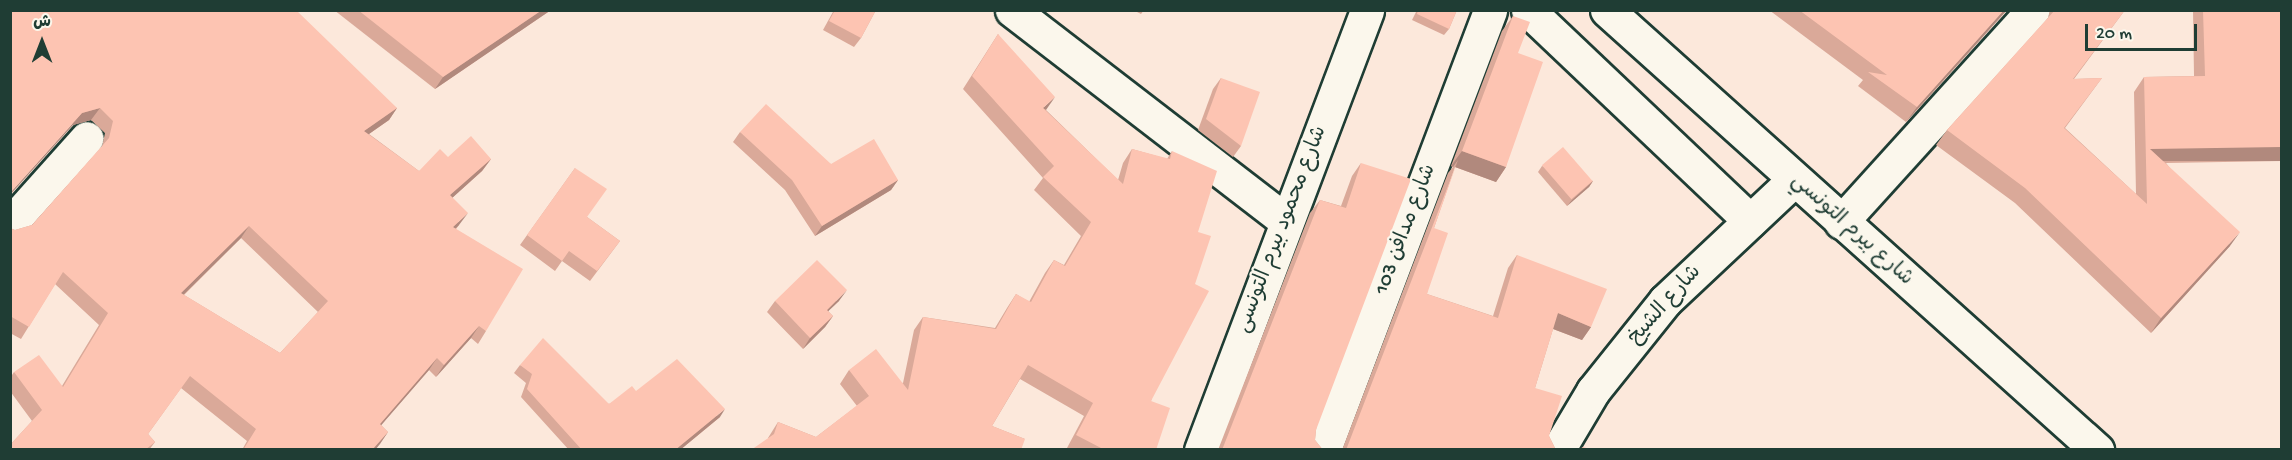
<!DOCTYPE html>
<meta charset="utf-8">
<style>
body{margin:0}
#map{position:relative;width:2292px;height:460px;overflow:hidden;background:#fce8db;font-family:"Gochi Hand","Playpen Sans Arabic",sans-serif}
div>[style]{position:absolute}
.roads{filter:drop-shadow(2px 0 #1f3d34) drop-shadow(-2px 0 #1f3d34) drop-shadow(0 2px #1f3d34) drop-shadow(0 -2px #1f3d34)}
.minor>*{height:33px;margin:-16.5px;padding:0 16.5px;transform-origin:16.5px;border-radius:16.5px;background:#fbf7ec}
.major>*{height:33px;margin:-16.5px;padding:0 16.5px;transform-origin:16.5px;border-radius:16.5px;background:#fbf7ec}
.wall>*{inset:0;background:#daa999}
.shaded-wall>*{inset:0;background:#b1897d;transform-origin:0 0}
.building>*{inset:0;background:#fdc4b2;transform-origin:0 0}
span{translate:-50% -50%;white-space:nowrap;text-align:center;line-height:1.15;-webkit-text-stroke:4.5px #fbf7ec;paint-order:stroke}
.street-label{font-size:21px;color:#1f3d34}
.frame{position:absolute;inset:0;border:12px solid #1f3d34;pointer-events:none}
.north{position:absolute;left:12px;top:12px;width:60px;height:60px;-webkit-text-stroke:4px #fbf7ec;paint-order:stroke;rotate:0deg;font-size:16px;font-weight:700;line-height:24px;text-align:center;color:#1f3d34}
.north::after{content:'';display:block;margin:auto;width:21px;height:27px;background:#1f3d34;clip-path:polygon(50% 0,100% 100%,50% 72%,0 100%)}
.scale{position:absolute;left:2085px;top:24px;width:112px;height:27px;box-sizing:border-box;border:3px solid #1f3d34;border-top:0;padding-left:8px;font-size:18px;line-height:21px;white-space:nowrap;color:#1f3d34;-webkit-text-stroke:4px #fbf7ec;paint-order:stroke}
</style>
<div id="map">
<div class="roads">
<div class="minor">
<div style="left:1012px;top:10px;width:346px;rotate:37.6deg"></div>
<div style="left:1528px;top:10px;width:306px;rotate:43.5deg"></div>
<div style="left:1841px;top:222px;width:286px;rotate:-47.8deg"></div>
<div style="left:10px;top:224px;width:115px;rotate:-48.2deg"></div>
<div style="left:1201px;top:450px;width:470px;rotate:-69.3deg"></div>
<div style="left:1324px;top:450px;width:470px;rotate:-69.3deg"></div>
<div style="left:1558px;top:450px;width:69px;rotate:-59.3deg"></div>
<div style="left:1593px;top:391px;width:115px;rotate:-51.3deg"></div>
<div style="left:1665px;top:301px;width:177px;rotate:-43.2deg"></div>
</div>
<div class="major">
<div style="left:1607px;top:10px;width:659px;rotate:41.92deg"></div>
</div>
</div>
<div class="wall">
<div style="clip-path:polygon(evenodd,10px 10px,397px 108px,389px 120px,369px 134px,419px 171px,448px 157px,491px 159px,482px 171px,452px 198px,459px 225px,456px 229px,486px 331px,478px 344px,471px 338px,436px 377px,429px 370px,381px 425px,388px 432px,375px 450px,242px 450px,247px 441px,181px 388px,148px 434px,155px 442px,149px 450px,10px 450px,10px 445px,32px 421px,10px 391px,10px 378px,14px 372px,62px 386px,99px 325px,55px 284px,21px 339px,10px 333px,10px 228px,15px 230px,32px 225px,102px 147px,105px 133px,91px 120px,73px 125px,10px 10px,241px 238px,318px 312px,280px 353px,184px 295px,241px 238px)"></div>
<div style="clip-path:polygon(334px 10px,551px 10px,435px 89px)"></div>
<div style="clip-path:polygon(834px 10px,876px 10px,861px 38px,854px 47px,823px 30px)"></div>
<div style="clip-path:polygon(1133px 10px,1144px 10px,1141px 14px)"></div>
<div style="clip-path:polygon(1417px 10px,1457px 10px,1449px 29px,1444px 35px,1412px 20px)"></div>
<div style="clip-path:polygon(1769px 10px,2007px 10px,1906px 122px,1858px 86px,1863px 80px)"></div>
<div style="clip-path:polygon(2050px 10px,2125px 10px,2074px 79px,2102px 78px,2065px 128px,2136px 194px,2134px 92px,2144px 77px,2194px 76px,2193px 10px,2282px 10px,2281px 43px,2282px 161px,2166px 163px,2230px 246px,2151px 333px,2015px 203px,1936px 145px,1947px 130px,2048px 18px)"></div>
<div style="clip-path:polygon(1513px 16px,1518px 53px,1506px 167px,1496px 182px,1455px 167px,1434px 228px,1427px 294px,1493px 316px,1508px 268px,1517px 255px,1591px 327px,1582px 340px,1553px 329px,1535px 388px,1549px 436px,1556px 450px,1342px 450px,1448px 173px,1453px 167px,1451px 166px,1502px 31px)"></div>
<div style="clip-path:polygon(998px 34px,1046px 110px,1118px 180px,1123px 163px,1132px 149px,1167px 159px,1172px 151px,1198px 232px,1151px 401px,1156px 450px,1069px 450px,1067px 448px,1084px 416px,1020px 379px,992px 426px,1025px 439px,768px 438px,778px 422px,816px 437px,857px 406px,840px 384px,849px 370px,903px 383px,914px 330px,923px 317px,995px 328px,1007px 308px,1016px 294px,1029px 302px,1045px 273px,1054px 260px,1064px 265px,1081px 236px,1034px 190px,1043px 178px,963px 89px)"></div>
<div style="clip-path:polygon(1221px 78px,1241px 146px,1233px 157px,1198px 130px,1213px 89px)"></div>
<div style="clip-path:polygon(740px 132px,831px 164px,898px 180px,891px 190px,815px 236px,785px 190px,733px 142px)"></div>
<div style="clip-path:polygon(1361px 163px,1316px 430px,1315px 440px,1323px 450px,1218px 450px,1310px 213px,1320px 200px,1341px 206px,1352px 176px)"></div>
<div style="clip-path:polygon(1542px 166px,1593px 181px,1589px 187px,1567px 206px,1538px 172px)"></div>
<div style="clip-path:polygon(575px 168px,587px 217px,620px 241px,590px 281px,562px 261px,555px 271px,520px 245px)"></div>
<div style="clip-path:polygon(775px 301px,839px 301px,828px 311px,833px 316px,825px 327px,803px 349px,767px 312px)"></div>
<div style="clip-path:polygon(520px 365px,609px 404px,636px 391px,720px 417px,680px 450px,569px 450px,521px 397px,526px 383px,514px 373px)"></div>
</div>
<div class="shaded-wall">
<div style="clip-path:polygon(542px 10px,551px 10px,435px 89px,443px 77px)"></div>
<div style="clip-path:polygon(2004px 10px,2007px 10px,1906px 122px,1917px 107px)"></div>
<div style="clip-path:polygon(1055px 97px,1046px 110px,1043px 108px)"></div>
<div style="clip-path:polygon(100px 108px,91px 120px,73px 125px,10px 195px,10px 193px,82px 113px)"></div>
<div style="clip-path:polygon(397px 108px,389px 120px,356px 143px,364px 131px)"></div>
<div style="left:2282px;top:147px;width:14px;height:132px;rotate:90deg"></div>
<div style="clip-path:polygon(1462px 151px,1506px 167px,1496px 182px,1455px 167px,1458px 160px,1453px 167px,1451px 166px)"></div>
<div style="clip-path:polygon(491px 159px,482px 171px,441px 208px,450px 195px)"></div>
<div style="clip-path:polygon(898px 180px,891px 190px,815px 236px,822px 226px)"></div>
<div style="clip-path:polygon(1593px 181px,1589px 187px,1567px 206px,1572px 200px)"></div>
<div style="clip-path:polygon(468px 213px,459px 225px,445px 239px,453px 227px)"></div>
<div style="clip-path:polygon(249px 226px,241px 238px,173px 305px,181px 293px)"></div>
<div style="clip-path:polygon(2240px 232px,2230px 246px,2151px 333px,2161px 318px)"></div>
<div style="clip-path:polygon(847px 290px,839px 301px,819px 320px,827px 310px)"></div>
<div style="clip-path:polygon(1558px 313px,1591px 327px,1582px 340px,1548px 327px)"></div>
<div style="clip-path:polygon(833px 316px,825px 327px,803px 349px,810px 338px)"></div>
<div style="clip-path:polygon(479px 326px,471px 338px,436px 377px,444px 365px)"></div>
<div style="clip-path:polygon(437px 358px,429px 370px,371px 437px,380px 424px)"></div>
<div style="clip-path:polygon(725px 409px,720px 417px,680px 450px,675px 450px)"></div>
<div style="clip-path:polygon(388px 432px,380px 444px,375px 450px,372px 450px)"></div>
</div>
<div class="building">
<div style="clip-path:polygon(evenodd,10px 10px,296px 10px,397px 108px,364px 131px,419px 171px,440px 149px,448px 157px,471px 136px,491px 159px,450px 195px,468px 213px,453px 227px,523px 269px,486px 331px,479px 326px,444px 365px,437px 358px,380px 424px,388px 432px,372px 450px,243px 450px,256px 429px,190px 376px,148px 434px,155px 442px,145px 450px,13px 450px,10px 447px,10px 445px,42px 410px,14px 372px,39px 355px,63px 387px,108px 313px,63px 272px,29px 327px,10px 316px,10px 228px,15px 230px,32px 225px,109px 138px,113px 121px,100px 108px,82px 113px,10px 193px,10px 10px,249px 226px,328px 301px,280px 353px,181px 293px,249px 226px)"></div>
<div style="clip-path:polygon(358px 10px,542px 10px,443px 77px)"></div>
<div style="clip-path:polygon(835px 10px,876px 10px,861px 38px,829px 21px)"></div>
<div style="clip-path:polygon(1418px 10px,1457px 10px,1449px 29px,1417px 14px)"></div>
<div style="clip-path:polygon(1799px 10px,2004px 10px,1917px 107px,1868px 72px,1887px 75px)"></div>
<div style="clip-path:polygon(2055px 10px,2125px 10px,2073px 79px,2102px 78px,2064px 128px,2147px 204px,2144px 77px,2205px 76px,2203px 10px,2282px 10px,2282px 29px,2281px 29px,2282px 147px,2150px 149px,2240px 232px,2161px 318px,2025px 188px,1947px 130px)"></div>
<div style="clip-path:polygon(1513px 16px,1530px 22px,1518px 53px,1543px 62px,1506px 167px,1462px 151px)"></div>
<div style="clip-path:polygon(998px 34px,1055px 97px,1043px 108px,1123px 184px,1132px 149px,1170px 159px,1172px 151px,1217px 171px,1198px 232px,1211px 236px,1195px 284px,1209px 291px,1151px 401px,1170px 408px,1156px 450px,1101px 450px,1101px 448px,1076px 435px,1093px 403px,1028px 365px,992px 426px,1025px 439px,1021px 450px,751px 450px,774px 434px,778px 422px,816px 437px,869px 396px,849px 370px,876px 349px,908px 390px,923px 317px,996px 329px,1016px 294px,1031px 302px,1054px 260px,1065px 266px,1091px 222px,1043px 177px,1054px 166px,972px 76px)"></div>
<div style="clip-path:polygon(1221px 78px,1260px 92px,1241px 146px,1206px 119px)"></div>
<div style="clip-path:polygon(766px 104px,831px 164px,874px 139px,898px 180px,822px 226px,792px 180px,740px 132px)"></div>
<div style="left:1563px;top:147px;width:45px;height:28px;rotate:49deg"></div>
<div style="clip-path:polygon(1458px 160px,1434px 228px,1448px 233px,1427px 294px,1498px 318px,1517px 255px,1607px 289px,1591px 327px,1558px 313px,1535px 388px,1562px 396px,1549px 436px,1556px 450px,1346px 450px)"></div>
<div style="clip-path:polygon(1361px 163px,1411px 179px,1316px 430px,1315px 440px,1323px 450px,1222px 450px,1320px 200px,1346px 208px)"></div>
<div style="clip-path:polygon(575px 168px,607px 189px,587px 217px,620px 241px,597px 271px,569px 251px,562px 261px,527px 235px)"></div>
<div style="clip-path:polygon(817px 260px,847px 290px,827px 310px,833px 316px,810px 338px,775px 301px)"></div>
<div style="clip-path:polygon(543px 338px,609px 404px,632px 386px,636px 391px,677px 359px,725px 409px,675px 450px,582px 450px,527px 389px,532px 374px,520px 365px)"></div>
<div style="clip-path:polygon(1583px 447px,1594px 450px,1578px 450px)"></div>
</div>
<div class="street-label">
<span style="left:1283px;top:230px;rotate:-69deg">شارع محمود بيرم التونسى</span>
<span style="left:1407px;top:230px;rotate:-69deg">شارع مدافن 103</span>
<span style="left:1851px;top:231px;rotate:42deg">شارع بيرم التونسي</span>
<span style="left:1666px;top:306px;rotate:-48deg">شارع الشيخ</span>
</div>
<div class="frame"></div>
<div class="north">ش</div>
<div class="scale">20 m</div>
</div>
